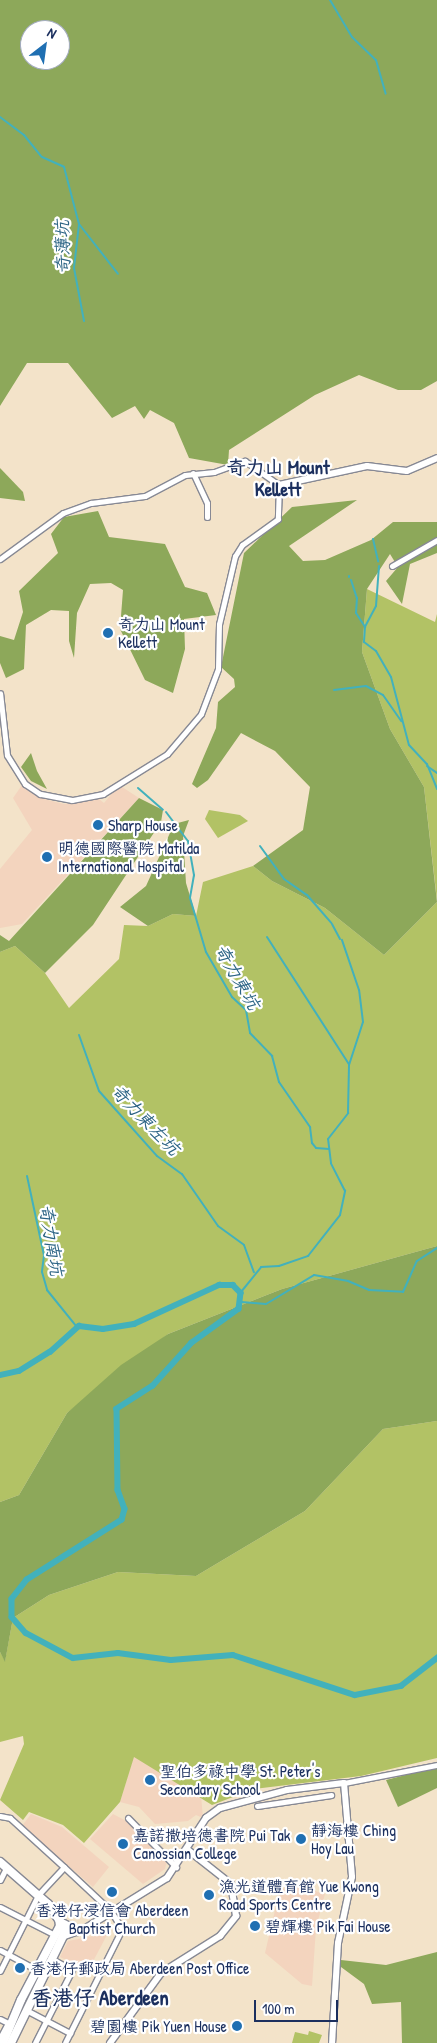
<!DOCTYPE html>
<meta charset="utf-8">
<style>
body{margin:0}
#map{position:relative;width:437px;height:2043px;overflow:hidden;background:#f3e3c9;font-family:"Patrick Hand","LXGW WenKai TC",sans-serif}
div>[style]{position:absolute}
.built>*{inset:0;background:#f3d4be}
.green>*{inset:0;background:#b2c265}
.forest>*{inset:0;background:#8da85a}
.stream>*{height:2px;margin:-1px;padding:0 1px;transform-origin:1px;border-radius:1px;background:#42b1bc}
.canal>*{height:5.5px;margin:-2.75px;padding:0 2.75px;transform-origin:2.75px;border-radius:2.75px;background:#42b1bc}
.roads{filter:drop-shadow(1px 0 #878994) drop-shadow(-1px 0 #878994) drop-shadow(0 1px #878994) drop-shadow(0 -1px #878994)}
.minor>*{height:5px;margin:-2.5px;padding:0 2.5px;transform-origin:2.5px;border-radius:2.5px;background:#fff}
.tertiary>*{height:6px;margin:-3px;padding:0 3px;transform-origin:3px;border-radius:3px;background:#fff}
.secondary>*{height:8px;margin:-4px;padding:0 4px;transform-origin:4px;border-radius:4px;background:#fff}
.primary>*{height:8px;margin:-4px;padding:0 4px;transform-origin:4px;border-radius:4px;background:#fff}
.dots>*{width:14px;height:14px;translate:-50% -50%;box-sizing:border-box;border:2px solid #fff;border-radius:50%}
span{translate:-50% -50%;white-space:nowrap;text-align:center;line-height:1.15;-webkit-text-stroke:4.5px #fff;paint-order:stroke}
.poi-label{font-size:16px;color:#1b2f5e}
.left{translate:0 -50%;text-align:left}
.right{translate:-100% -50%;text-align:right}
.water-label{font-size:18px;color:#2b6384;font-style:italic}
.quarter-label{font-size:19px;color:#1b2f5e;font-weight:700}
.district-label{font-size:21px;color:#1b2f5e;font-weight:700}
.north{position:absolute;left:20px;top:20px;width:50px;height:50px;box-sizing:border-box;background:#fff;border:1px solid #a4acbf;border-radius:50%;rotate:30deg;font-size:14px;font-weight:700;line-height:20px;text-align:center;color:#1b2f5e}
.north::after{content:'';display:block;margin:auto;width:18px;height:22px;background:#1f6fb2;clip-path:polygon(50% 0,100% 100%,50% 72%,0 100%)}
.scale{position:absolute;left:254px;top:2000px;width:84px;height:22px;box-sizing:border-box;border:2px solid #1b2f5e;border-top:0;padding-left:6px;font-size:15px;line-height:18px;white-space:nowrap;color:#1b2f5e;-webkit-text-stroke:4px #fff;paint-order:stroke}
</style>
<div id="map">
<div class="built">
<div style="clip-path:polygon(22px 785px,44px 799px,64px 804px,99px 799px,104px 803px,119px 785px,139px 798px,22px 924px,0 928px,0 869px,32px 830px,13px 798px)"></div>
<div style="clip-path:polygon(134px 1756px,201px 1795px,203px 1818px,196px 1815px,188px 1821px,155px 1824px,139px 1807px,120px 1802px)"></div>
<div style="clip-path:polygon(31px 1814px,62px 1827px,109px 1867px,93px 1887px,22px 1826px)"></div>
<div style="clip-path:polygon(113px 1814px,132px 1824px,167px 1861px,165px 1869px,143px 1884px,90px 1839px)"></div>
<div style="clip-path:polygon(302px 1887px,325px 1894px,316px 1928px,312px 1986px,302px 1984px,265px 1953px,280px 1889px)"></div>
<div style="clip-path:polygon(108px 1933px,88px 1971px,60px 1957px,68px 1941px)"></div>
</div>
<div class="green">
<div style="clip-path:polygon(367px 589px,435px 622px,437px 614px,437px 900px,424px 787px,390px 729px,362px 652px)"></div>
<div style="clip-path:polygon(209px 810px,240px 815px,248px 821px,218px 838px,205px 819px)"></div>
<div style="clip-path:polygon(253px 866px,272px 881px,325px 908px,384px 955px,437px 902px,437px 1246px,282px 1289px,168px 1334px,67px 1413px,19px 1495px,0 1502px,0 952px,15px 946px,45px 973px,69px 1008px,119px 959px,124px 925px,148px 926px,173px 914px,196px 916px,203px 882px)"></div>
<div style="clip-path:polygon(437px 1421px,437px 1758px,361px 1776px,254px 1789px,212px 1805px,134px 1757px,120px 1802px,84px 1843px,63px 1825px,29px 1812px,23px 1820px,0 1800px,24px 1744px,23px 1736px,0 1742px,0 1652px,5px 1661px,13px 1618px,49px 1595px,118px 1572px,196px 1576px,305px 1511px,383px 1429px)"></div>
<div style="clip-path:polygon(309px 2031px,322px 2035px,319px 2043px,292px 2043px,295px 2032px,308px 2035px)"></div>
</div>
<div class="forest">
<div style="clip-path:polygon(evenodd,0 0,437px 0,437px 381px,421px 390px,398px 390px,359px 375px,315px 395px,229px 450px,228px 465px,189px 458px,174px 423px,150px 410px,144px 419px,135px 406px,112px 418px,68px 363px,27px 363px,0 406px,0 0,30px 30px,60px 30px,60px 60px,30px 60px,30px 30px)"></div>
<div style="clip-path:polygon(0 468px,23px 492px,25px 501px,0 498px)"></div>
<div style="clip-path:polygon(357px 500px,289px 546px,303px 561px,325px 560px,371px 540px,393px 522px,437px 522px,437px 553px,410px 564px,402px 604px,386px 581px,398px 567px,390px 554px,367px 589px,362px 652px,390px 729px,424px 787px,437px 902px,384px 955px,325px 908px,272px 881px,253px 866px,303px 830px,310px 787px,275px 751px,241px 733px,208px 780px,197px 788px,192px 784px,216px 728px,218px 702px,235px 687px,234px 679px,221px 667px,244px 553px,292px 507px)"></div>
<div style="clip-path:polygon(98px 511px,109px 537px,165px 544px,185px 587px,207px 593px,216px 615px,184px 619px,185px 649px,173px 693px,145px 680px,120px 629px,123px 590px,111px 583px,90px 584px,77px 613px,74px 658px,69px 641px,69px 611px,51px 610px,26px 625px,24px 669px,6px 678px,0 663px,0 636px,14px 640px,23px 612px,19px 591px,58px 553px,51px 534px,64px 517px)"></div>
<div style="clip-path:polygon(31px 753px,37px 771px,47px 789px,31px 781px,21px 767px)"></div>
<div style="clip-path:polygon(139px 798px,163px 810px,161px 822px,93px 925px,45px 973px,15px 946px,0 952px,0 935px,9px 941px)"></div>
<div style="clip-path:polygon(189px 820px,183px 836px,186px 883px,196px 916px,173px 914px,148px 926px,120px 907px,146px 886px,174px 824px)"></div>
<div style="clip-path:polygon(437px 1246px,437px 1421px,383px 1429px,305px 1511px,196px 1576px,118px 1572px,49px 1595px,13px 1618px,5px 1662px,0 1652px,0 1502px,19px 1495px,67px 1413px,121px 1365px,168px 1334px,282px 1289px)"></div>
<div style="clip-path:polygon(437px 1767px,437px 1788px,398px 1807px,386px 1780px)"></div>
<div style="clip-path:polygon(437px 1952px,437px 2043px,402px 2043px,401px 2002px,372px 2004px,364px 1984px,341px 1967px,341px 1960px,386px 1965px)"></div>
</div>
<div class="stream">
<div style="left:330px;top:0;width:43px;rotate:59.3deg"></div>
<div style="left:352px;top:37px;width:33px;rotate:44deg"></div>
<div style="left:376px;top:60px;width:35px;rotate:74deg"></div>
<div style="left:0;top:117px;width:30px;rotate:37deg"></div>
<div style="left:24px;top:135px;width:28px;rotate:51deg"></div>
<div style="left:42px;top:157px;width:24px;rotate:24deg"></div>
<div style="left:64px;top:167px;width:59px;rotate:75.3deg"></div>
<div style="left:79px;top:224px;width:44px;rotate:96.5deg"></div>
<div style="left:74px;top:268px;width:54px;rotate:79.3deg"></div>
<div style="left:79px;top:224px;width:63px;rotate:52deg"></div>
<div style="left:373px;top:539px;width:23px;rotate:77deg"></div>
<div style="left:379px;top:566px;width:40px;rotate:94.3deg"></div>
<div style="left:376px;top:606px;width:24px;rotate:118deg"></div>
<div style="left:365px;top:627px;width:15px;rotate:94deg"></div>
<div style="left:364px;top:642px;width:15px;rotate:37deg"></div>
<div style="left:376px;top:651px;width:30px;rotate:60deg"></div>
<div style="left:391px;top:677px;width:70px;rotate:75.2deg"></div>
<div style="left:409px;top:745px;width:26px;rotate:47deg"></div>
<div style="left:427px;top:764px;width:27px;rotate:68deg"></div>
<div style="left:349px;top:576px;width:1px;rotate:90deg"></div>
<div style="left:351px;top:580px;width:19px;rotate:72deg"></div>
<div style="left:357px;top:598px;width:15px;rotate:94deg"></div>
<div style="left:356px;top:613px;width:17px;rotate:57deg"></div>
<div style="left:334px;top:690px;width:32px;rotate:-7deg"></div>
<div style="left:366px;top:686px;width:19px;rotate:28deg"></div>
<div style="left:383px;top:695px;width:32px;rotate:55deg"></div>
<div style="left:427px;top:766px;width:12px;rotate:35deg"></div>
<div style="left:138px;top:788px;width:33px;rotate:41deg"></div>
<div style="left:166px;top:812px;width:36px;rotate:53deg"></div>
<div style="left:188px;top:841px;width:35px;rotate:80deg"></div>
<div style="left:194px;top:875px;width:23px;rotate:100deg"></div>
<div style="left:190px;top:898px;width:56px;rotate:73.5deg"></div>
<div style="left:206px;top:952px;width:52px;rotate:60deg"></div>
<div style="left:232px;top:997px;width:19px;rotate:43deg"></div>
<div style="left:246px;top:1010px;width:23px;rotate:80deg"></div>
<div style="left:250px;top:1033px;width:32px;rotate:46deg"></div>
<div style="left:272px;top:1056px;width:27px;rotate:75deg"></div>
<div style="left:279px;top:1082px;width:55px;rotate:55.4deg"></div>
<div style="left:310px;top:1127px;width:16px;rotate:83deg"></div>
<div style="left:312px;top:1143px;width:6px;rotate:51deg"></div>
<div style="left:316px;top:1148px;width:13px;rotate:4deg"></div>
<div style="left:260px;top:846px;width:41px;rotate:54deg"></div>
<div style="left:284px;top:879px;width:28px;rotate:35deg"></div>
<div style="left:307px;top:895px;width:37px;rotate:49deg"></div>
<div style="left:332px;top:924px;width:17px;rotate:62deg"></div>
<div style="left:267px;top:937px;width:151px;rotate:57.2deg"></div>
<div style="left:79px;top:1035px;width:59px;rotate:70.3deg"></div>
<div style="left:99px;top:1091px;width:87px;rotate:48.3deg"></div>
<div style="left:157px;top:1156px;width:31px;rotate:36deg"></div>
<div style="left:182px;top:1174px;width:63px;rotate:55.3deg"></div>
<div style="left:218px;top:1226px;width:32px;rotate:36deg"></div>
<div style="left:244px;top:1245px;width:29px;rotate:70deg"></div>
<div style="left:27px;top:1176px;width:81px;rotate:77.9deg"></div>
<div style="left:44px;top:1255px;width:17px;rotate:97deg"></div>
<div style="left:42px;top:1272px;width:19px;rotate:74deg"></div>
<div style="left:47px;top:1290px;width:48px;rotate:51deg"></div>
<div style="left:241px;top:1292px;width:32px;rotate:-51deg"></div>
<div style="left:261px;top:1267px;width:18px;rotate:-3deg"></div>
<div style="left:279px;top:1266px;width:31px;rotate:-19deg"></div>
<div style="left:308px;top:1256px;width:52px;rotate:-52deg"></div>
<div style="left:340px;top:1215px;width:25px;rotate:-78deg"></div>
<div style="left:345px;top:1191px;width:31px;rotate:-117deg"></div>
<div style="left:331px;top:1163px;width:24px;rotate:-97deg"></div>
<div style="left:328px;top:1139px;width:33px;rotate:-52deg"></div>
<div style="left:348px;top:1113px;width:48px;rotate:-88.8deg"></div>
<div style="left:349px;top:1065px;width:45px;rotate:-72deg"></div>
<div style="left:363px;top:1022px;width:32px;rotate:-97deg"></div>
<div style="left:359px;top:990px;width:53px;rotate:-108.8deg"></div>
<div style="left:242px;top:1302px;width:24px;rotate:5deg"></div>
<div style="left:266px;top:1304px;width:56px;rotate:-31.1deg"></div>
<div style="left:314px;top:1275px;width:35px;rotate:10deg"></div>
<div style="left:348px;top:1281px;width:23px;rotate:23deg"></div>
<div style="left:369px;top:1290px;width:34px;rotate:3deg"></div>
<div style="left:403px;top:1292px;width:34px;rotate:-66deg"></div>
<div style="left:417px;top:1261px;width:24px;rotate:-33deg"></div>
</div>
<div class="canal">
<div style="left:0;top:1375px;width:19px;rotate:-12deg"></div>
<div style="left:19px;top:1371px;width:36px;rotate:-32deg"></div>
<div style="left:50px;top:1352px;width:39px;rotate:-42deg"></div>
<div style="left:79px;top:1326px;width:24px;rotate:7deg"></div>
<div style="left:103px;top:1329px;width:31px;rotate:-9deg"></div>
<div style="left:134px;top:1324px;width:94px;rotate:-24.6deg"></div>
<div style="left:219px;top:1285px;width:14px"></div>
<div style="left:233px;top:1285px;width:11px;rotate:45deg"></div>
<div style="left:241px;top:1293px;width:16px;rotate:97deg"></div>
<div style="left:239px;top:1309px;width:58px;rotate:144.1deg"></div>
<div style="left:192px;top:1343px;width:58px;rotate:132.2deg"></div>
<div style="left:153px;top:1386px;width:43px;rotate:147.4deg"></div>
<div style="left:117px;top:1409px;width:81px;rotate:89.3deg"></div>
<div style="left:118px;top:1490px;width:20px;rotate:70deg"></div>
<div style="left:125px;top:1509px;width:11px;rotate:105deg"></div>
<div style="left:122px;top:1520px;width:112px;rotate:147.7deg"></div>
<div style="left:27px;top:1580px;width:24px;rotate:128deg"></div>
<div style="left:12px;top:1599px;width:18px;rotate:90deg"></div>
<div style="left:12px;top:1617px;width:21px;rotate:49deg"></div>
<div style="left:26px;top:1633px;width:53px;rotate:28deg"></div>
<div style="left:73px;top:1658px;width:45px;rotate:-6.3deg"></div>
<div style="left:118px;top:1653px;width:53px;rotate:7.5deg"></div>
<div style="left:171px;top:1660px;width:62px;rotate:-4.6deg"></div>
<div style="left:233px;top:1655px;width:128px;rotate:18.2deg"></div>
<div style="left:355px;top:1695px;width:47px;rotate:-11.1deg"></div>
<div style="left:401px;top:1686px;width:46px;rotate:-37.9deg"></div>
</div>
<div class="roads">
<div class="minor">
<div style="left:193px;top:473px;width:33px;rotate:65deg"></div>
<div style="left:207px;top:503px;width:14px;rotate:90deg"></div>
<div style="left:0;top:559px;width:78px;rotate:-36.1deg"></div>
<div style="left:63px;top:513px;width:30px;rotate:-20deg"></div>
<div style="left:91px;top:503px;width:54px;rotate:-7.4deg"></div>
<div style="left:145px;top:496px;width:45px;rotate:-27.7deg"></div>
<div style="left:185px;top:475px;width:29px;rotate:-6deg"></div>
<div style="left:214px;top:472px;width:33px;rotate:-20deg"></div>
<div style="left:245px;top:461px;width:42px;rotate:35.2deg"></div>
<div style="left:279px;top:485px;width:34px;rotate:92deg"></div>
<div style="left:278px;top:519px;width:44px;rotate:144.2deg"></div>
<div style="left:242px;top:545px;width:13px;rotate:122deg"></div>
<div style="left:235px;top:556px;width:70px;rotate:103.2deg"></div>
<div style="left:219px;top:624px;width:45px;rotate:91.3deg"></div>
<div style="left:218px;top:669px;width:48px;rotate:110.7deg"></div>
<div style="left:201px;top:714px;width:52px;rotate:130.4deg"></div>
<div style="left:167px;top:754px;width:75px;rotate:148deg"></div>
<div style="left:103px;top:794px;width:32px;rotate:169deg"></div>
<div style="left:72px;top:800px;width:33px;rotate:-169deg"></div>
<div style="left:40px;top:794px;width:18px;rotate:-146deg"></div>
<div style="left:25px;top:784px;width:34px;rotate:-122deg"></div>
<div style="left:7px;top:755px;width:62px;rotate:-96.4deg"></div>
<div style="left:392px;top:566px;width:52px;rotate:-30deg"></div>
<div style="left:344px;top:1783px;width:95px;rotate:-11deg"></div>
<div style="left:257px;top:1806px;width:75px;rotate:-8.5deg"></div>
<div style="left:0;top:1816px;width:10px;rotate:11deg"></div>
<div style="left:10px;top:1818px;width:73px;rotate:42.2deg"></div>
<div style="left:64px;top:1867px;width:64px;rotate:43.1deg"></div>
<div style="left:111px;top:1911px;width:21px;rotate:59deg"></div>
<div style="left:122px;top:1929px;width:127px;rotate:116.6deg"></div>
<div style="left:128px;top:1818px;width:69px;rotate:45.6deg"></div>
<div style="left:0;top:1880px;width:13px;rotate:-63deg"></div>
<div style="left:0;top:1907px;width:62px;rotate:27deg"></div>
<div style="left:0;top:1950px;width:42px;rotate:28.4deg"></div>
<div style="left:0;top:1971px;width:85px;rotate:-63.4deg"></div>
<div style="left:38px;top:1895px;width:38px;rotate:-47deg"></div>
<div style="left:26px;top:2010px;width:50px;rotate:27.6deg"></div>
<div style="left:0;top:2019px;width:9px;rotate:27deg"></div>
<div style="left:0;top:2038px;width:17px;rotate:-62deg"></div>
<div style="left:35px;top:2043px;width:82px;rotate:-63.1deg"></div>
<div style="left:72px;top:1970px;width:23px;rotate:-151deg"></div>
</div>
<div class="tertiary">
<div style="left:279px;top:485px;width:90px;rotate:-12.2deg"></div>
<div style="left:367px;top:466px;width:40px;rotate:7.1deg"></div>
<div style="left:407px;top:471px;width:33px;rotate:-23deg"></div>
<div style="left:62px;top:1937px;width:23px;rotate:-20deg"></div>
<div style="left:84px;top:1929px;width:97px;rotate:-31.6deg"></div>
<div style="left:167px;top:1878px;width:72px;rotate:-57deg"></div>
<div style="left:206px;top:1818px;width:17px;rotate:-36deg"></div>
<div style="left:220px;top:1808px;width:69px;rotate:-15deg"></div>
<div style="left:287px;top:1790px;width:57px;rotate:-7deg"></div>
<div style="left:344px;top:1783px;width:94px;rotate:85.1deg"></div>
<div style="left:352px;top:1877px;width:67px;rotate:102deg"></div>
<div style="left:338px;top:1943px;width:100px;rotate:93.4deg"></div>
<div style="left:110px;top:2043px;width:87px;rotate:-53.9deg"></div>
<div style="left:161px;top:1973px;width:70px;rotate:-32.1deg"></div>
<div style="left:220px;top:1936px;width:26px;rotate:-51deg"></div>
<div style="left:236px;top:1916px;width:32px;rotate:-99deg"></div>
<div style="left:231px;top:1884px;width:55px;rotate:-141.7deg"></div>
</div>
<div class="secondary">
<div style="left:0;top:1862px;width:64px;rotate:41.2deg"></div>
<div style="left:48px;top:1904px;width:32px;rotate:55deg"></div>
<div style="left:66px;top:1930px;width:126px;rotate:116deg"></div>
<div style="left:64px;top:1924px;width:15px;rotate:28deg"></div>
<div style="left:21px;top:2000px;width:84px;rotate:-62.2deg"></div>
<div style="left:60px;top:1926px;width:8px;rotate:-97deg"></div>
</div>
<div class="primary">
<div style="left:3px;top:2043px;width:47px;rotate:-67.3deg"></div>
</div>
</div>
<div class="dots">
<div style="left:108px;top:633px;background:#1f6fb2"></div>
<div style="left:98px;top:825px;background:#1f6fb2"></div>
<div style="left:47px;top:857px;background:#1f6fb2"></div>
<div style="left:150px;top:1780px;background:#1f6fb2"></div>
<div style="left:301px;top:1839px;background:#1f6fb2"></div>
<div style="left:123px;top:1844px;background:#1f6fb2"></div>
<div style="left:112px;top:1892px;background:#1f6fb2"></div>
<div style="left:209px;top:1895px;background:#1f6fb2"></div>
<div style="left:255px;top:1926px;background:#1f6fb2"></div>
<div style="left:20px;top:1968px;background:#1f6fb2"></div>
<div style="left:237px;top:2026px;background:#1f6fb2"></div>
</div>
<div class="poi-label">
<span class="left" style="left:118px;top:633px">奇力山 Mount<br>Kellett</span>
<span class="left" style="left:108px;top:825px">Sharp House</span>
<span class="left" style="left:58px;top:857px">明德國際醫院 Matilda<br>International Hospital</span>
<span class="left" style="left:160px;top:1780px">聖伯多祿中學 St. Peter's<br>Secondary School</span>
<span class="left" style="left:311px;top:1839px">靜海樓 Ching<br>Hoy Lau</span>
<span class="left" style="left:133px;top:1844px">嘉諾撒培德書院 Pui Tak<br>Canossian College</span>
<span class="left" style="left:219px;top:1895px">漁光道體育館 Yue Kwong<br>Road Sports Centre</span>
<span style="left:112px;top:1919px">香港仔浸信會 Aberdeen<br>Baptist Church</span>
<span class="left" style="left:265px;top:1926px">碧輝樓 Pik Fai House</span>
<span class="left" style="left:30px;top:1968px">香港仔郵政局 Aberdeen Post Office</span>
<span class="right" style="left:227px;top:2026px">碧園樓 Pik Yuen House</span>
</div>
<div class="water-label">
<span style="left:63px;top:247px;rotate:-91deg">奇薄坑</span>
<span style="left:237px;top:977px;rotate:60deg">奇力東坑</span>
<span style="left:145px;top:1120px;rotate:46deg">奇力東左坑</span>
<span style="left:51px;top:1240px;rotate:81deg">奇力南坑</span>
</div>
<div class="quarter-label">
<span style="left:278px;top:479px">奇力山 Mount<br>Kellett</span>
</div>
<div class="district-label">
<span style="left:100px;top:1998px">香港仔 Aberdeen</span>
</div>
<div class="north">N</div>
<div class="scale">100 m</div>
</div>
